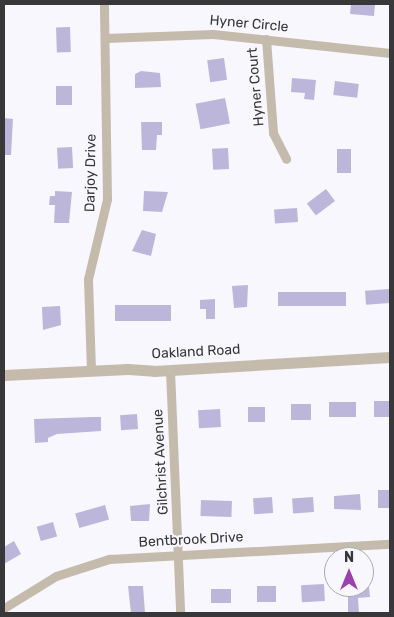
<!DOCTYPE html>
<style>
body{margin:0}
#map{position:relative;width:394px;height:617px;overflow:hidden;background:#f8f7fd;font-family:Rubik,sans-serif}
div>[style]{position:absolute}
.building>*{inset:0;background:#bdb6db;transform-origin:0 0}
.minor>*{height:9px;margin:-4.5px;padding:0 4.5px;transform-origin:4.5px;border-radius:4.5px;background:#c5bbac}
.tertiary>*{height:11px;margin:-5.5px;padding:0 5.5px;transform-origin:5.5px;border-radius:5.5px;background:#c5bbac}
span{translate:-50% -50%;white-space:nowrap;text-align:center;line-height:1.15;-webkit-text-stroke:4.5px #f8f7fd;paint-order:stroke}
.street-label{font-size:14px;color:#38383a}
.frame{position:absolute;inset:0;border:5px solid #38383a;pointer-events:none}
.north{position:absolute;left:324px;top:547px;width:50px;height:50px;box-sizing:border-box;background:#f8f7fd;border:1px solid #ababaf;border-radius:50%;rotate:0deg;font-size:14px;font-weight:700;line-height:20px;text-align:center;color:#38383a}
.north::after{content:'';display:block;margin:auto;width:18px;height:22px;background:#9c42ad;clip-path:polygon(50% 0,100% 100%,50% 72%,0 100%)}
</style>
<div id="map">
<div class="building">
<div style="clip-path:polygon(351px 4px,375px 4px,374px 16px,350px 14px)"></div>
<div style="left:70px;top:27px;width:25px;height:14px;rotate:88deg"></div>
<div style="left:224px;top:58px;width:22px;height:17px;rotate:82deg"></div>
<div style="clip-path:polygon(141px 71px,160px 73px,161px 87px,135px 88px,135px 74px)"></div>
<div style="clip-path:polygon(292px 78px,316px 80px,314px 100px,304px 99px,305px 93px,291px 92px)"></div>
<div style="left:335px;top:81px;width:24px;height:14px;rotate:7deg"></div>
<div style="left:56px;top:86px;width:16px;height:19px"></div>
<div style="left:225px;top:98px;width:26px;height:30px;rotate:79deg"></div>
<div style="clip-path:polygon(4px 118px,13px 119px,11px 155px,4px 155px)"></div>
<div style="clip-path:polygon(141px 122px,162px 122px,162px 135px,157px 135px,156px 150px,142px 150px)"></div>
<div style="left:72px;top:147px;width:21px;height:15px;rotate:87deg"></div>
<div style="left:228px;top:148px;width:21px;height:16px;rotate:87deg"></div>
<div style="left:337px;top:149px;width:14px;height:24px"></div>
<div style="left:326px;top:189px;width:15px;height:24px;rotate:53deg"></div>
<div style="clip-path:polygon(55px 191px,72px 192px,69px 223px,54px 223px,55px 205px,49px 205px,50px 196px,55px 196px)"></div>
<div style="clip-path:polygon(144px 191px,168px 192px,162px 212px,143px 211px)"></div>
<div style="left:297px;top:208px;width:14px;height:23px;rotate:86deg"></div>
<div style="clip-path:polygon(142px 230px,156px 234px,151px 256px,132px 251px)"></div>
<div style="clip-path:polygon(248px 285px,247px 307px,234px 308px,232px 286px)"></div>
<div style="left:389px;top:289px;width:14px;height:24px;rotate:86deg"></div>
<div style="left:346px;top:292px;width:14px;height:68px;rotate:90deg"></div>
<div style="clip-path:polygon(215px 299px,215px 319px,206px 319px,206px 309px,200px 309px,200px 300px)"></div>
<div style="left:171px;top:305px;width:16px;height:56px;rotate:90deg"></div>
<div style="clip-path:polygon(60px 306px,61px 325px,43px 330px,42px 307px)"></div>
<div style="left:390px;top:401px;width:16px;height:16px;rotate:90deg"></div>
<div style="left:356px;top:402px;width:15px;height:27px;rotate:90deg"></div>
<div style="left:311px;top:404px;width:16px;height:20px;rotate:90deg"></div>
<div style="left:265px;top:407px;width:15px;height:17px;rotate:90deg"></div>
<div style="left:220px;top:409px;width:18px;height:22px;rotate:87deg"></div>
<div style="left:137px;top:414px;width:15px;height:17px;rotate:86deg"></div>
<div style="clip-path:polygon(92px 417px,101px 417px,101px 431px,57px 434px,48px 438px,48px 442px,35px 443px,34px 419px)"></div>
<div style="left:378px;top:490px;width:12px;height:18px"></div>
<div style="clip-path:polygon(360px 494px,361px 510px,334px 509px,334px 496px)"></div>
<div style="left:272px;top:497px;width:16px;height:19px;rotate:86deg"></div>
<div style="left:313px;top:497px;width:15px;height:21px;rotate:86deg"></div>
<div style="left:201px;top:500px;width:31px;height:16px;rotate:2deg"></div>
<div style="clip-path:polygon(150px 504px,149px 521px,131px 521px,130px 506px)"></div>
<div style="left:105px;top:505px;width:15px;height:31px;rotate:74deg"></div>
<div style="left:53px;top:522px;width:15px;height:17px;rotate:74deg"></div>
<div style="clip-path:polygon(14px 541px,21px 554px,4px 564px,4px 547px)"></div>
<div style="left:324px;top:584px;width:17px;height:23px;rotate:87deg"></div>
<div style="clip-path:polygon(128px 586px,143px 586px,145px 613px,131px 613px)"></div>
<div style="left:276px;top:586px;width:16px;height:19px;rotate:90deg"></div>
<div style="clip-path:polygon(348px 587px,369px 587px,370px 597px,358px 598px,359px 613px,348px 613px)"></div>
<div style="left:231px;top:589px;width:14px;height:20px;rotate:90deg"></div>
</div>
<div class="minor">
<div style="left:105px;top:38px;width:108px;rotate:-2.1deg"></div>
<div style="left:213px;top:34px;width:178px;rotate:6.1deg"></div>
<div style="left:266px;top:39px;width:94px;rotate:85.7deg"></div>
<div style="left:273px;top:133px;width:29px;rotate:63deg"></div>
<div style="left:91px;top:370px;width:91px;rotate:-91.9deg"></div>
<div style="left:88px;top:279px;width:82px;rotate:-76.6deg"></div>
<div style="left:107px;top:199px;width:195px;rotate:-90.9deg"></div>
<div style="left:170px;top:370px;width:243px;rotate:87.6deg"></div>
<div style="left:4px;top:608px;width:61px;rotate:-31.6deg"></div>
<div style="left:56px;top:576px;width:56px;rotate:-17.8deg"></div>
<div style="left:109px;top:559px;width:281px;rotate:-3.1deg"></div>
</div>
<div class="tertiary">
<div style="left:4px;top:375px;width:124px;rotate:-2.8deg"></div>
<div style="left:128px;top:369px;width:26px;rotate:4deg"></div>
<div style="left:154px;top:371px;width:236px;rotate:-3.4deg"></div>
</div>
<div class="street-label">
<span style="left:249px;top:24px;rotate:5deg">Hyner Circle</span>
<span style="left:256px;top:87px;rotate:-95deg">Hyner Court</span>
<span style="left:91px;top:173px;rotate:-89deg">Darjoy Drive</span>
<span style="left:196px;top:352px;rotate:-3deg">Oakland Road</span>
<span style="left:161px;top:462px;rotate:-93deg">Gilchrist Avenue</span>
<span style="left:191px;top:540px;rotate:-3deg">Bentbrook Drive</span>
</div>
<div class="frame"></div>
<div class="north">N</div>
</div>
